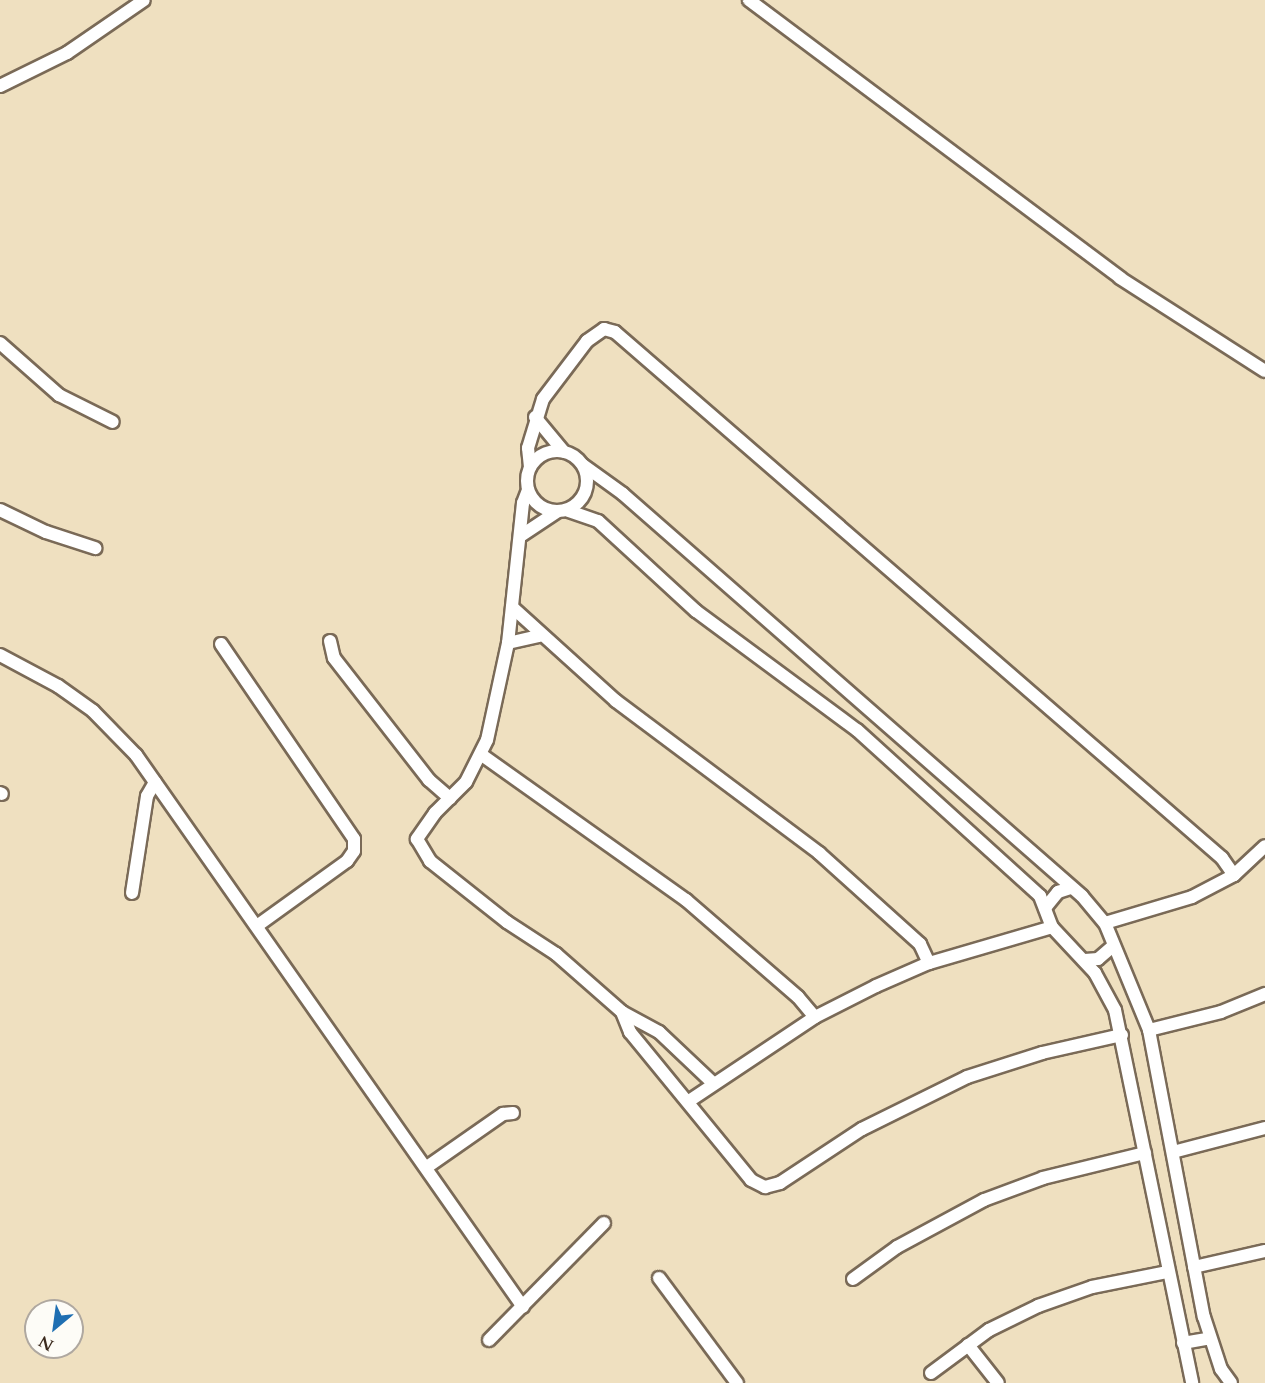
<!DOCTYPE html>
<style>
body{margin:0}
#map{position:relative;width:1265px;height:1383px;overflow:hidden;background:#efe0c0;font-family:Cardo,serif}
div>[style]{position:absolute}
.roads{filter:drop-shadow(2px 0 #7a6a57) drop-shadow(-2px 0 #7a6a57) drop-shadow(0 2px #7a6a57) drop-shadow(0 -2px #7a6a57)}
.street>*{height:12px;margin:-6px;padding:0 6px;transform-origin:6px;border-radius:6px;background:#fff}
.street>.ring{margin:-6px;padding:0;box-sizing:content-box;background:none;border:12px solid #fff;border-radius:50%}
span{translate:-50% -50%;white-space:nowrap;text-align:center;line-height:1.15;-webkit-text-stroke:4.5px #fdfcf7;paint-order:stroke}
.north{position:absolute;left:24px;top:1299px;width:60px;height:60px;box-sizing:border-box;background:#fdfcf7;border:2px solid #afa8a0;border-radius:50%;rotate:209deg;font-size:16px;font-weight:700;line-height:24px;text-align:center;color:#3b2a1e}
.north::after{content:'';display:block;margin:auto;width:21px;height:27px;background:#1f6fb2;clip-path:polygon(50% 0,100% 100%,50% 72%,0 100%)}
</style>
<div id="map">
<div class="roads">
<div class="street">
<div style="left:749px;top:0;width:464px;rotate:36.8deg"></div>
<div style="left:1120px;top:278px;width:172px;rotate:32.7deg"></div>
<div style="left:0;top:86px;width:75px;rotate:-26.2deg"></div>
<div style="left:67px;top:53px;width:93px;rotate:-34.5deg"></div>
<div style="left:0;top:343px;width:79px;rotate:41.4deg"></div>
<div style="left:59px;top:395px;width:60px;rotate:26.6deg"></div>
<div style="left:535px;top:417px;width:45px;rotate:50.4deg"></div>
<div class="ring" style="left:527px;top:451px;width:48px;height:48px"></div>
<div style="left:583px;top:465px;width:49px;rotate:35.9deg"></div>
<div style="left:623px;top:494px;width:610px;rotate:41.21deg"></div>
<div style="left:1082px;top:896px;width:35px;rotate:50deg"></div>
<div style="left:1105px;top:923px;width:116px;rotate:67.6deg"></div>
<div style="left:1149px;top:1030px;width:292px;rotate:79.2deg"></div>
<div style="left:1204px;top:1317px;width:55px;rotate:71.9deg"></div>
<div style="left:1221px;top:1369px;width:17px;rotate:54deg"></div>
<div style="left:530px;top:467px;width:19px;rotate:-96deg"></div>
<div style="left:528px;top:448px;width:51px;rotate:-73deg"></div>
<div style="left:543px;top:399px;width:73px;rotate:-52.8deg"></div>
<div style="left:587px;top:341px;width:21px;rotate:-35deg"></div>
<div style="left:604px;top:329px;width:11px;rotate:15deg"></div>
<div style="left:615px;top:332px;width:803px;rotate:40.91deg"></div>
<div style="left:1222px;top:858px;width:21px;rotate:55deg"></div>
<div style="left:528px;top:490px;width:14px;rotate:111deg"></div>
<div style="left:523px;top:503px;width:141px;rotate:96.1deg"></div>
<div style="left:508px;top:643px;width:99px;rotate:102.2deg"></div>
<div style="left:487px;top:740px;width:47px;rotate:116.6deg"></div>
<div style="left:466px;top:782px;width:44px;rotate:135deg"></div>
<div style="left:435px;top:813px;width:32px;rotate:125deg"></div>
<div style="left:417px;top:839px;width:26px;rotate:59deg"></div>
<div style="left:430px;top:861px;width:98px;rotate:38.4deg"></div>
<div style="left:507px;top:922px;width:59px;rotate:33.1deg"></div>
<div style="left:556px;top:954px;width:88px;rotate:41.3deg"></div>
<div style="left:622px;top:1012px;width:22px;rotate:68deg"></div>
<div style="left:630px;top:1032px;width:191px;rotate:50.7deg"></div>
<div style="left:751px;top:1180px;width:16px;rotate:27deg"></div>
<div style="left:765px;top:1187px;width:16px;rotate:-15deg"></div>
<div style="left:780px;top:1183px;width:98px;rotate:-33.4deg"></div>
<div style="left:862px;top:1129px;width:117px;rotate:-26.3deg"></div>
<div style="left:967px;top:1077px;width:79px;rotate:-17.7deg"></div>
<div style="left:1042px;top:1053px;width:82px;rotate:-12.7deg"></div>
<div style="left:0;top:510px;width:51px;rotate:25.6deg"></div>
<div style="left:46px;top:532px;width:52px;rotate:18.1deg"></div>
<div style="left:566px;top:510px;width:34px;rotate:19deg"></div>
<div style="left:598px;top:521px;width:133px;rotate:42.6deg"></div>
<div style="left:696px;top:611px;width:200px;rotate:36.5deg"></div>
<div style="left:857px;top:730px;width:247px;rotate:42.2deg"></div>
<div style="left:1040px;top:896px;width:33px;rotate:69deg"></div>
<div style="left:1052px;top:927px;width:63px;rotate:46.9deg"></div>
<div style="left:1095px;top:973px;width:42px;rotate:61.6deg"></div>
<div style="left:1115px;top:1010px;width:381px;rotate:78.3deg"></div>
<div style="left:522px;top:535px;width:43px;rotate:-33.7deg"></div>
<div style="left:512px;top:607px;width:140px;rotate:42.1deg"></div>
<div style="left:616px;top:701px;width:254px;rotate:36.8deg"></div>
<div style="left:819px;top:853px;width:136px;rotate:42deg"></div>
<div style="left:920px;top:944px;width:21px;rotate:65deg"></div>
<div style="left:330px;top:641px;width:17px;rotate:77deg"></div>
<div style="left:334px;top:658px;width:155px;rotate:52.1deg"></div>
<div style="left:429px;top:780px;width:28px;rotate:41deg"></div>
<div style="left:508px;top:643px;width:32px;rotate:-13deg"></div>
<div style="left:221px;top:644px;width:236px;rotate:55.7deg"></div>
<div style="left:354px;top:839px;width:12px;rotate:90deg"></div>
<div style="left:354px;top:851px;width:12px;rotate:125deg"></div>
<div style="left:347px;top:861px;width:111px;rotate:144.2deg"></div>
<div style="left:0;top:655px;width:66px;rotate:28.1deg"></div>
<div style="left:58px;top:686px;width:43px;rotate:35.5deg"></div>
<div style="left:93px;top:711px;width:62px;rotate:45.7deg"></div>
<div style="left:136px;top:755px;width:674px;rotate:54.97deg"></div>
<div style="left:482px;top:755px;width:250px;rotate:35.4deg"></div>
<div style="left:686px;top:900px;width:148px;rotate:40.9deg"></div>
<div style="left:798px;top:997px;width:26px;rotate:50deg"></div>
<div style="left:0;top:793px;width:2px;rotate:27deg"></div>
<div style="left:132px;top:893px;width:98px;rotate:-81.2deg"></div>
<div style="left:147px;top:796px;width:16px;rotate:-60deg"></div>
<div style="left:1045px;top:908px;width:21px;rotate:-51deg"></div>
<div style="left:1058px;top:892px;width:13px;rotate:-18deg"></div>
<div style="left:1105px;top:923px;width:91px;rotate:-16.6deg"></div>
<div style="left:1192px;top:897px;width:47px;rotate:-27.6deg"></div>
<div style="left:1234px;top:875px;width:42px;rotate:-43.1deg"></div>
<div style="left:1085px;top:960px;width:13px;rotate:-4deg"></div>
<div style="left:1098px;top:959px;width:18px;rotate:-41deg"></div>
<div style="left:622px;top:1012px;width:42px;rotate:28.4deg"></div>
<div style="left:659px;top:1032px;width:74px;rotate:43.4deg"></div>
<div style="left:1149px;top:1030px;width:74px;rotate:-14deg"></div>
<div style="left:1221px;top:1012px;width:48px;rotate:-22.2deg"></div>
<div style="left:689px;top:1101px;width:151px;rotate:-33.7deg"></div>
<div style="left:815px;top:1017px;width:68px;rotate:-26.9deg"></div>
<div style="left:876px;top:986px;width:58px;rotate:-23.5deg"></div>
<div style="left:929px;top:963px;width:128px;rotate:-16.3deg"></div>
<div style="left:1173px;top:1152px;width:95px;rotate:-14.6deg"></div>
<div style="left:427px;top:1167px;width:93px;rotate:-34.9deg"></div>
<div style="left:503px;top:1114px;width:10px;rotate:-6deg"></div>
<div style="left:1194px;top:1267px;width:73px;rotate:-12.7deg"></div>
<div style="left:659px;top:1278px;width:131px;rotate:53.4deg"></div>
<div style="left:853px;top:1279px;width:54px;rotate:-36deg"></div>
<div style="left:897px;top:1247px;width:99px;rotate:-28.4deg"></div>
<div style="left:984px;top:1200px;width:63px;rotate:-20.4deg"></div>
<div style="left:1043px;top:1178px;width:105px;rotate:-13.8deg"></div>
<div style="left:489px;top:1340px;width:164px;rotate:-45.5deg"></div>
<div style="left:1183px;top:1343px;width:27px;rotate:-10deg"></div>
<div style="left:968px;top:1345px;width:48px;rotate:51.7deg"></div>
<div style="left:931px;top:1373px;width:72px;rotate:-36.6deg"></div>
<div style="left:989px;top:1330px;width:55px;rotate:-26.1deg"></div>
<div style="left:1038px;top:1306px;width:57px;rotate:-19.4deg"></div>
<div style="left:1092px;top:1287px;width:76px;rotate:-11.3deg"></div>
</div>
</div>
<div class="north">N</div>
</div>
